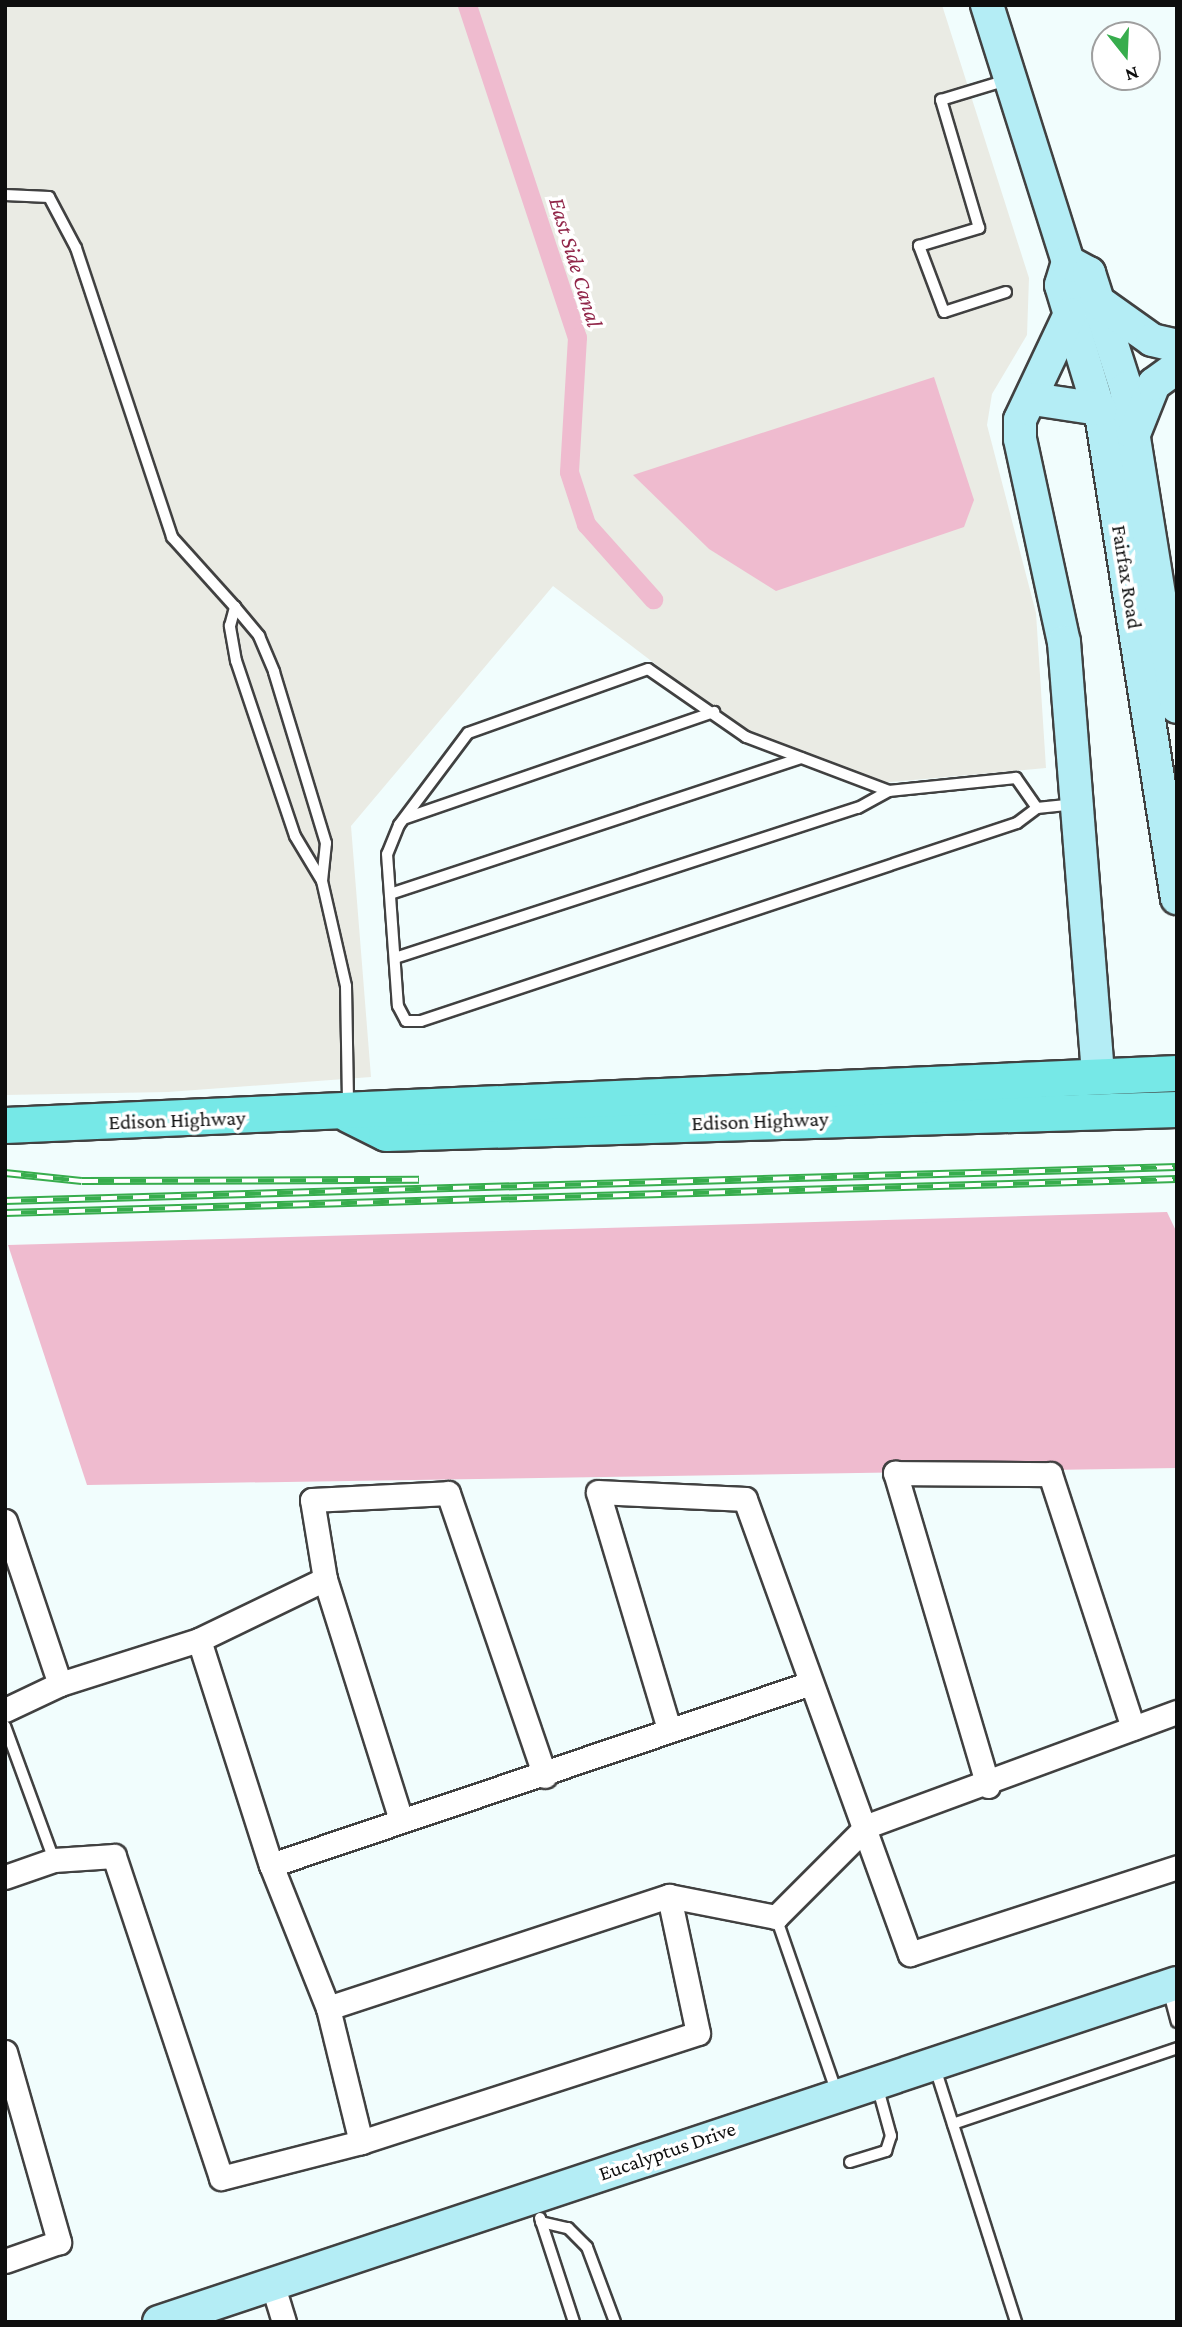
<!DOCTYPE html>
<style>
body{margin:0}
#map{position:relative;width:1182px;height:2327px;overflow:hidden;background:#f1fdfd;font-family:"Crimson Pro",serif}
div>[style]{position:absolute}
.industrial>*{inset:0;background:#eaebe4}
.water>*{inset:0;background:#efbbcf}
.canal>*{height:19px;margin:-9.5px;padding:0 9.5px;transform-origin:9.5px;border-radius:9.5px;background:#efbbcf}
.roads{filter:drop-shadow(2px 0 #414141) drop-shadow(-2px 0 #414141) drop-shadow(0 2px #414141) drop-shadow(0 -2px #414141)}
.lane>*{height:10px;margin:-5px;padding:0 5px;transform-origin:5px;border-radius:5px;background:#fff}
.street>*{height:23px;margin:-11.5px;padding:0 11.5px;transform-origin:11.5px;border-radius:11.5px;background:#fff}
.secondary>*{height:32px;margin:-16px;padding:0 16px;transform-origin:16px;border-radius:16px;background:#b4edf5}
.primary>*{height:35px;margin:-17.5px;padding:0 17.5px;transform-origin:17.5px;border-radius:17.5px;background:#76e8e7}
.rail>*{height:8px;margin-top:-4px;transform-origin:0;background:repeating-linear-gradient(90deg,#fff 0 16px,#37ad4d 0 32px);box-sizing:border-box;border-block:2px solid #37ad4d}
span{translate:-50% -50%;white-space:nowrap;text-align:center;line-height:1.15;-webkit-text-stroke:7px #fff;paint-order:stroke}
.street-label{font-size:21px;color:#0e0e0e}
.water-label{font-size:23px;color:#912649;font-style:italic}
.frame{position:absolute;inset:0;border:7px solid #0e0e0e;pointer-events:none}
.north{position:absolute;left:1091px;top:21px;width:70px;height:70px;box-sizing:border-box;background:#fff;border:2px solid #9f9f9f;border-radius:50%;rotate:162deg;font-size:19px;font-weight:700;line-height:28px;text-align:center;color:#0e0e0e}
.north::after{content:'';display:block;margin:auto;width:24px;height:32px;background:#37ad4d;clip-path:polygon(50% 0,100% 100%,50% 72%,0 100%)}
</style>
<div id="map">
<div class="industrial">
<div style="clip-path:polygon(5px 5px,942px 5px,1029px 278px,1027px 335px,992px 394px,987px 425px,1036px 613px,1046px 768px,880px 783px,747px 734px,553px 586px,351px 826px,371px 1077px,168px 1092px,5px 1095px)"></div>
</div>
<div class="water">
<div style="clip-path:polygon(934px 377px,974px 500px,964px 527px,776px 591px,709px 549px,633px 475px)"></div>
<div style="clip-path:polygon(1167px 1212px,1177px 1233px,1177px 1468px,87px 1485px,8px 1245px)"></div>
</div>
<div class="canal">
<div style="left:467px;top:5px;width:350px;rotate:71.7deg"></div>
<div style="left:577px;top:337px;width:135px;rotate:93.4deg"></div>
<div style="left:569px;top:472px;width:55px;rotate:71.9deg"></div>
<div style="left:586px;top:524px;width:101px;rotate:48.2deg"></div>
</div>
<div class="roads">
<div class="lane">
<div style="left:5px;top:195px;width:44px;rotate:2.6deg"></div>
<div style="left:49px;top:197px;width:58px;rotate:62.1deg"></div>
<div style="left:76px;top:248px;width:305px;rotate:71.6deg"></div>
<div style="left:172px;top:537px;width:94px;rotate:48deg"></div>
<div style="left:1006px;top:292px;width:65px;rotate:162.1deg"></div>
<div style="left:944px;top:312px;width:71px;rotate:-110.7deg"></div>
<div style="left:919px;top:246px;width:63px;rotate:-16.7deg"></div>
<div style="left:979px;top:228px;width:134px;rotate:-106.5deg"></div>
<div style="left:941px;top:100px;width:69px;rotate:-16.9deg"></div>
<div style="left:1037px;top:808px;width:37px;rotate:-125deg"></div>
<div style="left:1016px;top:778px;width:128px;rotate:174.2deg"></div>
<div style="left:889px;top:791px;width:153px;rotate:-159.3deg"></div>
<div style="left:746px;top:737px;width:119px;rotate:-145.2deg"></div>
<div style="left:648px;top:669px;width:191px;rotate:160.4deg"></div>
<div style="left:468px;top:733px;width:115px;rotate:126.9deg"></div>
<div style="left:399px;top:825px;width:31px;rotate:112deg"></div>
<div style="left:387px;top:854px;width:152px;rotate:85.9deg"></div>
<div style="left:398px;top:1006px;width:17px;rotate:62deg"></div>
<div style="left:406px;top:1021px;width:15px"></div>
<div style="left:421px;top:1021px;width:628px;rotate:-18.38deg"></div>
<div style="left:1017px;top:823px;width:25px;rotate:-37deg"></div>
<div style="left:1037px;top:808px;width:39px;rotate:-6deg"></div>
<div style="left:406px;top:818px;width:326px;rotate:-19deg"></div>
<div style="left:322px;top:881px;width:52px;rotate:-121deg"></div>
<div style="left:295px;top:836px;width:185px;rotate:-108.6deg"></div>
<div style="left:236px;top:661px;width:36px;rotate:-100deg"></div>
<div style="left:230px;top:626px;width:20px;rotate:-75deg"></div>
<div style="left:235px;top:607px;width:38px;rotate:50deg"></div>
<div style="left:259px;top:636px;width:39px;rotate:67deg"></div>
<div style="left:274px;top:672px;width:179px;rotate:73.1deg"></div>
<div style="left:326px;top:843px;width:38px;rotate:96deg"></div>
<div style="left:322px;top:881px;width:108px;rotate:77.1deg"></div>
<div style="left:346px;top:986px;width:119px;rotate:89deg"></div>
<div style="left:390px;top:894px;width:433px;rotate:-18.3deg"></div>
<div style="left:395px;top:958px;width:487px;rotate:-18deg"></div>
<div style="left:858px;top:808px;width:35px;rotate:-29deg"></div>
<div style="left:5px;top:1726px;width:143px;rotate:69.9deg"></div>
<div style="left:776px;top:1917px;width:186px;rotate:70.9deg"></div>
<div style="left:1168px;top:1989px;width:34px;rotate:75deg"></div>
<div style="left:935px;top:2068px;width:267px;rotate:72.3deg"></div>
<div style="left:953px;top:2124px;width:237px;rotate:-18.7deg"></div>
<div style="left:850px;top:2162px;width:38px;rotate:-17deg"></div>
<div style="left:886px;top:2151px;width:16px;rotate:-72deg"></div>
<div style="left:891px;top:2136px;width:53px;rotate:-105.4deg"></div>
<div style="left:540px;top:2218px;width:109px;rotate:71.9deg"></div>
<div style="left:541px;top:2222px;width:28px;rotate:13deg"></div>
<div style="left:568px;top:2228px;width:27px;rotate:45deg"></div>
<div style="left:587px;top:2247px;width:80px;rotate:69.5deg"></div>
</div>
<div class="street">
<div style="left:5px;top:1521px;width:172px;rotate:71.4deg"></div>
<div style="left:60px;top:1684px;width:61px;rotate:154.7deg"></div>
<div style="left:325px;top:1579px;width:140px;rotate:154.2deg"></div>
<div style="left:199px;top:1640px;width:236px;rotate:72.3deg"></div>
<div style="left:271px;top:1865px;width:154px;rotate:68.3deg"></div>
<div style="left:328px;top:2008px;width:138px;rotate:76.2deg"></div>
<div style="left:60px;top:1684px;width:146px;rotate:-17.6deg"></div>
<div style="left:669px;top:1729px;width:247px;rotate:-106.7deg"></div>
<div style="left:598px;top:1492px;width:147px;rotate:2.7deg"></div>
<div style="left:745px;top:1499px;width:484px;rotate:70.1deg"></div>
<div style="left:910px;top:1954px;width:281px;rotate:-18deg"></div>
<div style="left:988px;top:1786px;width:327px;rotate:-106.5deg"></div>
<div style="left:895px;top:1473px;width:155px;rotate:0.4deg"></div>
<div style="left:1050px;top:1474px;width:267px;rotate:71.9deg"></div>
<div style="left:401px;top:1820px;width:253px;rotate:-107.5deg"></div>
<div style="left:325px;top:1579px;width:80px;rotate:-99.3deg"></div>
<div style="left:312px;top:1500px;width:136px;rotate:-2.9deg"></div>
<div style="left:448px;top:1493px;width:299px;rotate:71.1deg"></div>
<div style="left:271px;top:1865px;width:570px;rotate:-18.63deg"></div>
<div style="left:5px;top:1877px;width:52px;rotate:-19.1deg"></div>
<div style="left:54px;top:1860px;width:60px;rotate:-3.8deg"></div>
<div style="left:114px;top:1856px;width:339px;rotate:71.6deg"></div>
<div style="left:221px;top:2178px;width:145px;rotate:-14.4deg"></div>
<div style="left:361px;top:2142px;width:354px;rotate:-17.9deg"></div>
<div style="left:698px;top:2033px;width:140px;rotate:-102deg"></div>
<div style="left:328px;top:2008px;width:359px;rotate:-18.2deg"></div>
<div style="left:669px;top:1896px;width:109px;rotate:11.1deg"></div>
<div style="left:776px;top:1917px;width:129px;rotate:-45deg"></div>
<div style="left:867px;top:1826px;width:330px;rotate:-20.2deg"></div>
<div style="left:5px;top:2052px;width:198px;rotate:74.1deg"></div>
<div style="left:59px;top:2242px;width:57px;rotate:160.6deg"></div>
<div style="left:272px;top:2283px;width:41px;rotate:72.9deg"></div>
</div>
<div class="secondary">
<div style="left:987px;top:5px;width:269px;rotate:72.5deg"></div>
<div style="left:1068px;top:262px;width:24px;rotate:107deg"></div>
<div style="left:1061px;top:285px;width:141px;rotate:73.1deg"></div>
<div style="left:1102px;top:420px;width:484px;rotate:81.1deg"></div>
<div style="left:1068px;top:262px;width:24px;rotate:28deg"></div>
<div style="left:1089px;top:273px;width:121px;rotate:72.2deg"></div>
<div style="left:1126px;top:388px;width:323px;rotate:80.9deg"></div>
<div style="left:1103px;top:305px;width:60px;rotate:35.5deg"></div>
<div style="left:1152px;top:340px;width:26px;rotate:13deg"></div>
<div style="left:1070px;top:314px;width:117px;rotate:115.3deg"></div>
<div style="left:1020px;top:420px;width:19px;rotate:90deg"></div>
<div style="left:1020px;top:439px;width:208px;rotate:77.8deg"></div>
<div style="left:1064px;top:642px;width:434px;rotate:85.5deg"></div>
<div style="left:1033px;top:399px;width:68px;rotate:8.5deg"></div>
<div style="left:1134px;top:434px;width:54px;rotate:-68.2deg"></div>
<div style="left:1154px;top:384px;width:29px;rotate:-36deg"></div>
<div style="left:159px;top:2322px;width:1073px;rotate:-18.42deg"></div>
</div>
<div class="primary">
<div style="left:348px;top:1114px;width:42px;rotate:26.6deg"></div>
<div style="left:386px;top:1133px;width:791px;rotate:-1.74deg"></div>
<div style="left:5px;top:1125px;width:1173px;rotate:-2.54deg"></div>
</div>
</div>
<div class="rail">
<div style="left:5px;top:1173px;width:77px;rotate:5.9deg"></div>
<div style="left:82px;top:1181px;width:337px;rotate:-0.2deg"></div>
<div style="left:5px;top:1201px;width:1172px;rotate:-1.66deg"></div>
<div style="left:5px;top:1213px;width:1172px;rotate:-1.66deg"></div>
</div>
<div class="street-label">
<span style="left:1127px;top:577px;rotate:81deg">Fairfax Road</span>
<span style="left:177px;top:1120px;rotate:-2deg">Edison Highway</span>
<span style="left:760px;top:1121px;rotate:-2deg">Edison Highway</span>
<span style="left:667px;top:2151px;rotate:-19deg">Eucalyptus Drive</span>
</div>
<div class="water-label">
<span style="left:576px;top:262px;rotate:73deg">East Side Canal</span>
</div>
<div class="frame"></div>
<div class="north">N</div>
</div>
